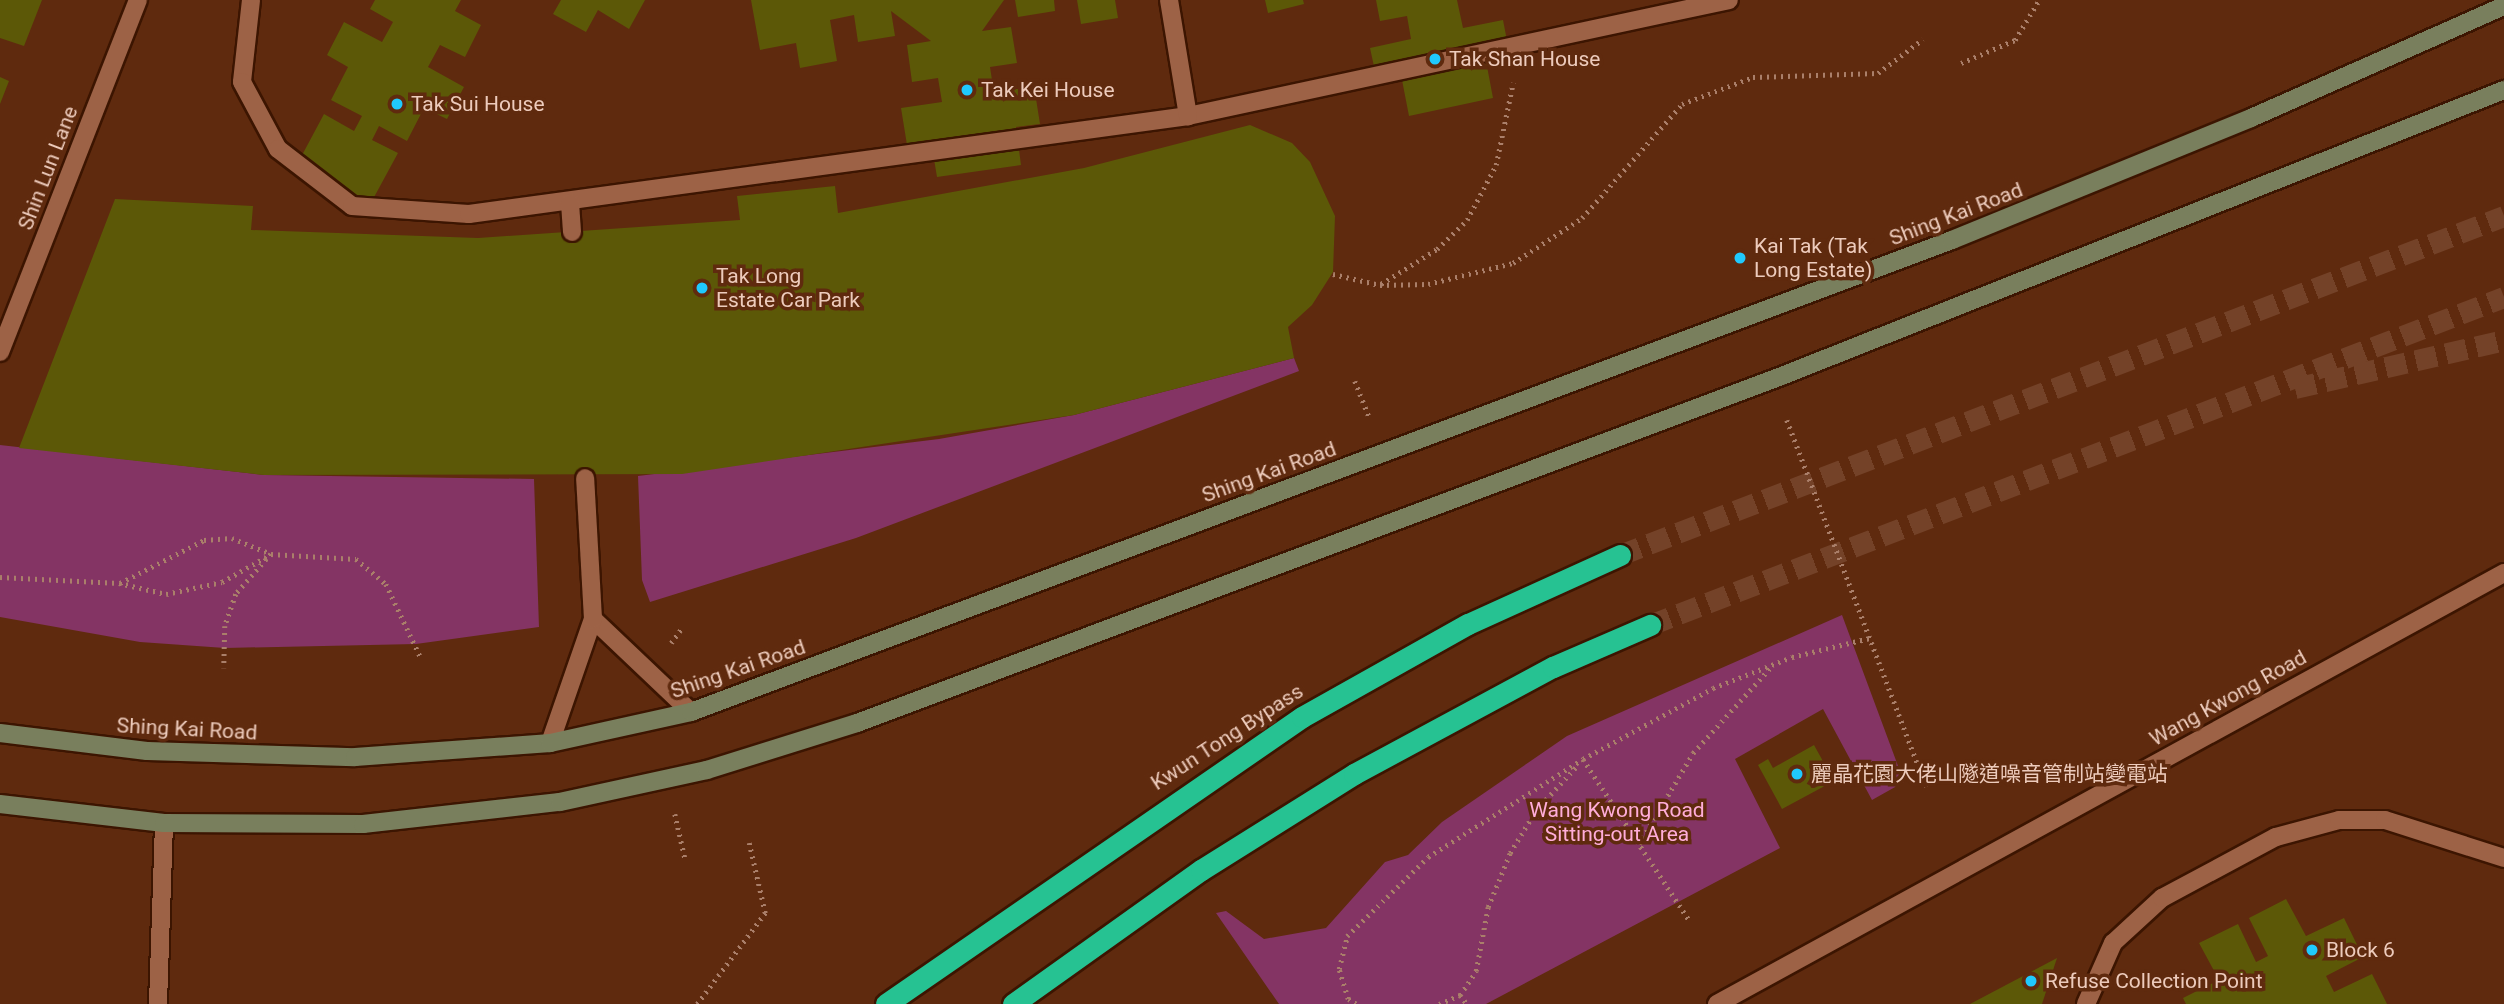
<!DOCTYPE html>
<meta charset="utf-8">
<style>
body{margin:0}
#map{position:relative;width:2504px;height:1004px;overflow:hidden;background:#5f2a0e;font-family:Roboto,"Noto Sans TC",sans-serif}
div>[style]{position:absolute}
.green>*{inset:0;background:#843464}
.building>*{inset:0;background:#5c5807}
.motorway-tunnel>*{height:21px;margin-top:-10.5px;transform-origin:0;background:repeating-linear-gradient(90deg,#744228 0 21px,transparent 0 31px)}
.path>*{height:4.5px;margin-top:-2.25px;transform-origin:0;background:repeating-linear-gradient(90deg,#aa7f6a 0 2px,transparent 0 7px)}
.roads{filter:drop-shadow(2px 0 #3c1501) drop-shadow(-2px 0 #3c1501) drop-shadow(0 2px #3c1501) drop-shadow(0 -2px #3c1501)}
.service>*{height:18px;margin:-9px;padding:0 9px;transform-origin:9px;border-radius:9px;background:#9d6246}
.pedestrian>*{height:18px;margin:-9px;padding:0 9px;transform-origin:9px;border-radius:9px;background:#9d6246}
.tertiary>*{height:18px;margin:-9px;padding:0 9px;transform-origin:9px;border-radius:9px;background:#9d6246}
.secondary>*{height:18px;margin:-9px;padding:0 9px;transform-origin:9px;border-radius:9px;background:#797f5d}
.motorway>*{height:21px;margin:-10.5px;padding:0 10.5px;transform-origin:10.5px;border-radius:10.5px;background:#26c292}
.dots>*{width:19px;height:19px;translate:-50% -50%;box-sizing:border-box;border:4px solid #5f2a0e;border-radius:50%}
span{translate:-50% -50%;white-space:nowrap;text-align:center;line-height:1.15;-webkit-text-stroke:7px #5f2a0e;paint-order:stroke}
.poi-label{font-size:21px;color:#edcbbc}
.left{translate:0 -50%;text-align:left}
.street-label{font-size:21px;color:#edcbbc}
.park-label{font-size:21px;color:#ffadd9}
</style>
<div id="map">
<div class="green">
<div style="clip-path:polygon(1294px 358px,1299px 371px,856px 538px,650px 602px,642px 580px,638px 476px,939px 439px,1074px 415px)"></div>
<div style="clip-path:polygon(0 445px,264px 475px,534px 479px,539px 627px,416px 644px,225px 648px,140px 642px,0 617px)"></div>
<div style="clip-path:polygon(1842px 615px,1904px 782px,1872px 800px,1823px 709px,1735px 759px,1780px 848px,1486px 1004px,1279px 1004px,1216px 913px,1226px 911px,1264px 939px,1326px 928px,1385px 862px,1408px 855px,1442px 822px,1567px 736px)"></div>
</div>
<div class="building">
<div style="clip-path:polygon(0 0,42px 0,24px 46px,0 38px)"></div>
<div style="clip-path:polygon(375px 0,461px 0,455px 11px,481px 25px,465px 57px,440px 45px,428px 67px,464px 87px,447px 119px,424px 108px,407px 141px,379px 126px,372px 140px,398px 153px,366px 212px,293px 172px,324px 114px,354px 131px,362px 116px,331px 100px,348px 67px,327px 55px,344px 22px,382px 42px,393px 22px,370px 9px)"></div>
<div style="clip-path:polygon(561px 0,645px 0,629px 29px,598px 10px,586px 32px,553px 14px)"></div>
<div style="clip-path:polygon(751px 0,1004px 0,982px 31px,1011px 27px,1017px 63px,990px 67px,994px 93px,1034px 86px,1040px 124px,1016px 127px,1021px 165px,937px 177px,931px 141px,907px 145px,901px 108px,942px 102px,938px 78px,912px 82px,907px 45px,931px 41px,891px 11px,895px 36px,858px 42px,854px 15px,830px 20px,837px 61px,800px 68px,796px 43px,760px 50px)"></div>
<div style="clip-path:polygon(1015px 0,1054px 0,1055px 11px,1018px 17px)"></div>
<div style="clip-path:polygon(1077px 0,1115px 0,1118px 18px,1081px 24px)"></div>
<div style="clip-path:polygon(1265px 0,1303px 0,1304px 4px,1268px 13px)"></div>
<div style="clip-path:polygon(1376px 0,1457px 0,1463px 28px,1503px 20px,1510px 56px,1486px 61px,1493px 98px,1409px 116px,1402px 80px,1378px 85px,1370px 48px,1411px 39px,1407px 16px,1380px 21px)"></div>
<div style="clip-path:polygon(0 77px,9px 81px,0 104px)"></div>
<div style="clip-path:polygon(1250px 125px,1292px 143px,1310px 162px,1335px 216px,1333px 272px,1312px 305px,1288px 327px,1294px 358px,1074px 415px,682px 474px,264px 475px,19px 448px,115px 199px,253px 206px,251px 230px,478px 238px,740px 220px,737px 196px,835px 186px,838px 213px,1084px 168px)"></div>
<div style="clip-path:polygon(1814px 745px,1834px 781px,1782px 809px,1758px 765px,1768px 759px,1773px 768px)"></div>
<div style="clip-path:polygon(2286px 899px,2306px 936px,2344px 918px,2363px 957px,2326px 976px,2334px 992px,2372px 974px,2387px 1004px,2186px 1004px,2183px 998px,2219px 980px,2199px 943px,2238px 924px,2256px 962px,2268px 956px,2249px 918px)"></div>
<div style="clip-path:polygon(2057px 958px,2042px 1004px,1970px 1004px)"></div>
</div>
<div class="motorway-tunnel">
<div style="left:2295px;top:388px;width:214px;rotate:-12.9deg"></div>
<div style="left:1620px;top:555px;width:947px;rotate:-20.98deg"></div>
<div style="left:1650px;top:625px;width:915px;rotate:-21.01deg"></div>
</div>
<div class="path">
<div style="left:1961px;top:63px;width:59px;rotate:-23.1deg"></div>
<div style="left:2015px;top:40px;width:47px;rotate:-59deg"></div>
<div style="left:1333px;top:274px;width:48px;rotate:13.2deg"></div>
<div style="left:1380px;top:285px;width:48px;rotate:-1.2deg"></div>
<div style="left:1428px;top:284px;width:88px;rotate:-13.9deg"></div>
<div style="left:1513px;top:263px;width:82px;rotate:-33.1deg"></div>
<div style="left:1582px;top:218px;width:152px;rotate:-48.7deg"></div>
<div style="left:1682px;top:104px;width:76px;rotate:-20.8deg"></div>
<div style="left:1753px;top:77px;width:125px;rotate:-1.8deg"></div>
<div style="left:1878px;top:73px;width:56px;rotate:-37.1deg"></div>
<div style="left:1381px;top:284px;width:66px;rotate:-32deg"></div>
<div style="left:1437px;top:249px;width:42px;rotate:-44deg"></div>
<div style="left:1467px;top:220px;width:62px;rotate:-62.2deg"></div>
<div style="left:1496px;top:165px;width:84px;rotate:-78.3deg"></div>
<div style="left:1355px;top:381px;width:41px;rotate:68.5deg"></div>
<div style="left:1787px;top:420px;width:392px;rotate:69.2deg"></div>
<div style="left:0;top:577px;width:119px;rotate:2.9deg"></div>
<div style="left:119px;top:583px;width:48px;rotate:13.2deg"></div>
<div style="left:166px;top:594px;width:57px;rotate:-12.1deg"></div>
<div style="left:222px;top:582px;width:56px;rotate:-29.7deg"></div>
<div style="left:271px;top:554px;width:85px;rotate:3.4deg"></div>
<div style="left:356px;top:559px;width:39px;rotate:40deg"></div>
<div style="left:386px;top:584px;width:82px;rotate:64.7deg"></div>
<div style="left:120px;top:583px;width:94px;rotate:-27.1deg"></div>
<div style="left:204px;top:540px;width:28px;rotate:-4deg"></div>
<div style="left:232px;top:538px;width:42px;rotate:22.3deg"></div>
<div style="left:271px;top:554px;width:53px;rotate:131.2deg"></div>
<div style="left:236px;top:594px;width:34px;rotate:109deg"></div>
<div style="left:225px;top:626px;width:42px;rotate:91.4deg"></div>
<div style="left:671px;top:643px;width:17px;rotate:-54deg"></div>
<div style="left:1583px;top:759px;width:193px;rotate:56.6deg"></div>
<div style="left:675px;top:814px;width:45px;rotate:77.2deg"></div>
<div style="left:1639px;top:844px;width:106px;rotate:-59.3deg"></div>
<div style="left:1693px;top:753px;width:118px;rotate:-47.8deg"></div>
<div style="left:1460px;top:995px;width:11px;rotate:52deg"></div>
<div style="left:697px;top:1004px;width:114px;rotate:-53.2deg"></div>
<div style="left:765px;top:913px;width:72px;rotate:-102.9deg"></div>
<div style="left:1356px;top:1004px;width:9px;rotate:-148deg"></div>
<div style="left:1348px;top:999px;width:31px;rotate:-107deg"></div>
<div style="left:1339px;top:969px;width:34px;rotate:-76deg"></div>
<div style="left:1347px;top:936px;width:113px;rotate:-44.3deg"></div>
<div style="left:1428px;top:857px;width:183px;rotate:-32.3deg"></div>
<div style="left:1583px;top:759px;width:148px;rotate:-28.6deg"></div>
<div style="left:1713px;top:688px;width:85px;rotate:-21.4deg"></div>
<div style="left:1792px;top:657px;width:80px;rotate:-13.7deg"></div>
<div style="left:1439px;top:1004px;width:23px;rotate:-23deg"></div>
<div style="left:1460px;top:995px;width:29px;rotate:-56deg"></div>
<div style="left:1476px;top:971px;width:65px;rotate:-79.4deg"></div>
<div style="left:1488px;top:907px;width:58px;rotate:-67.8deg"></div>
<div style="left:1510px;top:853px;width:50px;rotate:-58.8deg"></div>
<div style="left:1536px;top:810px;width:62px;rotate:-47deg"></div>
</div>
<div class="roads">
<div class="service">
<div style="left:251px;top:0;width:82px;rotate:96.3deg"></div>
<div style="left:242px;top:82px;width:76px;rotate:61.8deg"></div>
<div style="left:278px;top:149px;width:93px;rotate:37.6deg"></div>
<div style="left:352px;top:206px;width:117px;rotate:3.9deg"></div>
<div style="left:469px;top:214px;width:726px;rotate:-7.76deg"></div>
<div style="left:1188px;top:116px;width:553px;rotate:-12.1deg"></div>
<div style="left:1169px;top:0;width:118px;rotate:80.7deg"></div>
<div style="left:570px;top:203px;width:29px;rotate:86deg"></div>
<div style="left:593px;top:619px;width:135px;rotate:43.5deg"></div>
<div style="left:550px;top:743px;width:131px;rotate:-70.9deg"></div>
<div style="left:593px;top:619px;width:141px;rotate:-93.2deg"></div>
<div style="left:158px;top:1004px;width:181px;rotate:-88.1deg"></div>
<div style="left:2086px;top:1004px;width:67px;rotate:-66.1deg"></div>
<div style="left:2113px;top:943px;width:67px;rotate:-42.6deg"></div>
<div style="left:2162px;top:898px;width:129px;rotate:-28.2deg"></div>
<div style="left:2276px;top:837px;width:65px;rotate:-15.1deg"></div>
<div style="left:2339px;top:820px;width:46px"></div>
<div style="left:2385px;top:820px;width:125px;rotate:17.7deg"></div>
</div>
<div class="pedestrian">
<div style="left:0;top:352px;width:378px;rotate:-68.6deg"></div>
</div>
<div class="tertiary">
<div style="left:1717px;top:1004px;width:897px;rotate:-28.71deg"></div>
</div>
<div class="secondary">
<div style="left:0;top:733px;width:148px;rotate:7deg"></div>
<div style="left:147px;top:751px;width:208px;rotate:1.7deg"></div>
<div style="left:355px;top:757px;width:196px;rotate:-4.1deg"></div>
<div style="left:550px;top:743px;width:144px;rotate:-12.4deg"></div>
<div style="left:691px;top:712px;width:1346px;rotate:-20.52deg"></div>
<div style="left:1952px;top:240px;width:323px;rotate:-22.2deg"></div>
<div style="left:2251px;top:118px;width:277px;rotate:-23.9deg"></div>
<div style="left:0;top:804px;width:165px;rotate:6.6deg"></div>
<div style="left:164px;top:823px;width:199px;rotate:0.3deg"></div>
<div style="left:363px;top:824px;width:198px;rotate:-6.4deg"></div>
<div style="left:560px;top:802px;width:150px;rotate:-12.3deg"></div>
<div style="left:707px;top:770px;width:157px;rotate:-17.4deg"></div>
<div style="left:857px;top:723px;width:985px;rotate:-20.57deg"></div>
<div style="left:1779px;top:377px;width:780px;rotate:-21.6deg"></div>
</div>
<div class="motorway">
<div style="left:886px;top:1004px;width:505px;rotate:-34.6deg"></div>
<div style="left:1302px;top:717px;width:190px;rotate:-29.3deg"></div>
<div style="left:1468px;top:624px;width:167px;rotate:-24.4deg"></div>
<div style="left:1013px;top:1004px;width:231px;rotate:-35.5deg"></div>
<div style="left:1201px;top:870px;width:181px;rotate:-32.1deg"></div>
<div style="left:1354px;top:774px;width:226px;rotate:-28.3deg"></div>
<div style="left:1553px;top:667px;width:106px;rotate:-23.4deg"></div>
</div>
</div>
<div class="dots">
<div style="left:1435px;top:59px;background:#20c9fd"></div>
<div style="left:967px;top:90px;background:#20c9fd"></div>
<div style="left:397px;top:104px;background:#20c9fd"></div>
<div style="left:1740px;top:258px;background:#20c9fd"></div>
<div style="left:702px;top:288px;background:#20c9fd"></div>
<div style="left:1797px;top:774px;background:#20c9fd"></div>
<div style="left:2312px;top:950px;background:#20c9fd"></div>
<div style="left:2031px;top:981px;background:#20c9fd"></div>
</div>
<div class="poi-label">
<span class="left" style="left:1449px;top:59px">Tak Shan House</span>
<span class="left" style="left:981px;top:90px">Tak Kei House</span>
<span class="left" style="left:411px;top:104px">Tak Sui House</span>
<span class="left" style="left:1754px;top:258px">Kai Tak (Tak<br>Long Estate)</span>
<span class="left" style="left:716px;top:288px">Tak Long<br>Estate Car Park</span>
<span class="left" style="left:1811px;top:774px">麗晶花園大佬山隧道噪音管制站變電站</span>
<span class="left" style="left:2326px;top:950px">Block 6</span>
<span class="left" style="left:2045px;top:981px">Refuse Collection Point</span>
</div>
<div class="street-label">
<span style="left:48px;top:168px;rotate:-69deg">Shin Lun Lane</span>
<span style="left:1956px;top:214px;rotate:-21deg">Shing Kai Road</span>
<span style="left:1269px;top:472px;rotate:-20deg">Shing Kai Road</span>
<span style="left:738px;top:669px;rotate:-19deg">Shing Kai Road</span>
<span style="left:2228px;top:698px;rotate:-29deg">Wang Kwong Road</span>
<span style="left:187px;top:729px;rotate:3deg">Shing Kai Road</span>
<span style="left:1227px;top:737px;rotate:-33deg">Kwun Tong Bypass</span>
</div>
<div class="park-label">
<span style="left:1617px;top:822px">Wang Kwong Road<br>Sitting-out Area</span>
</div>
</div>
